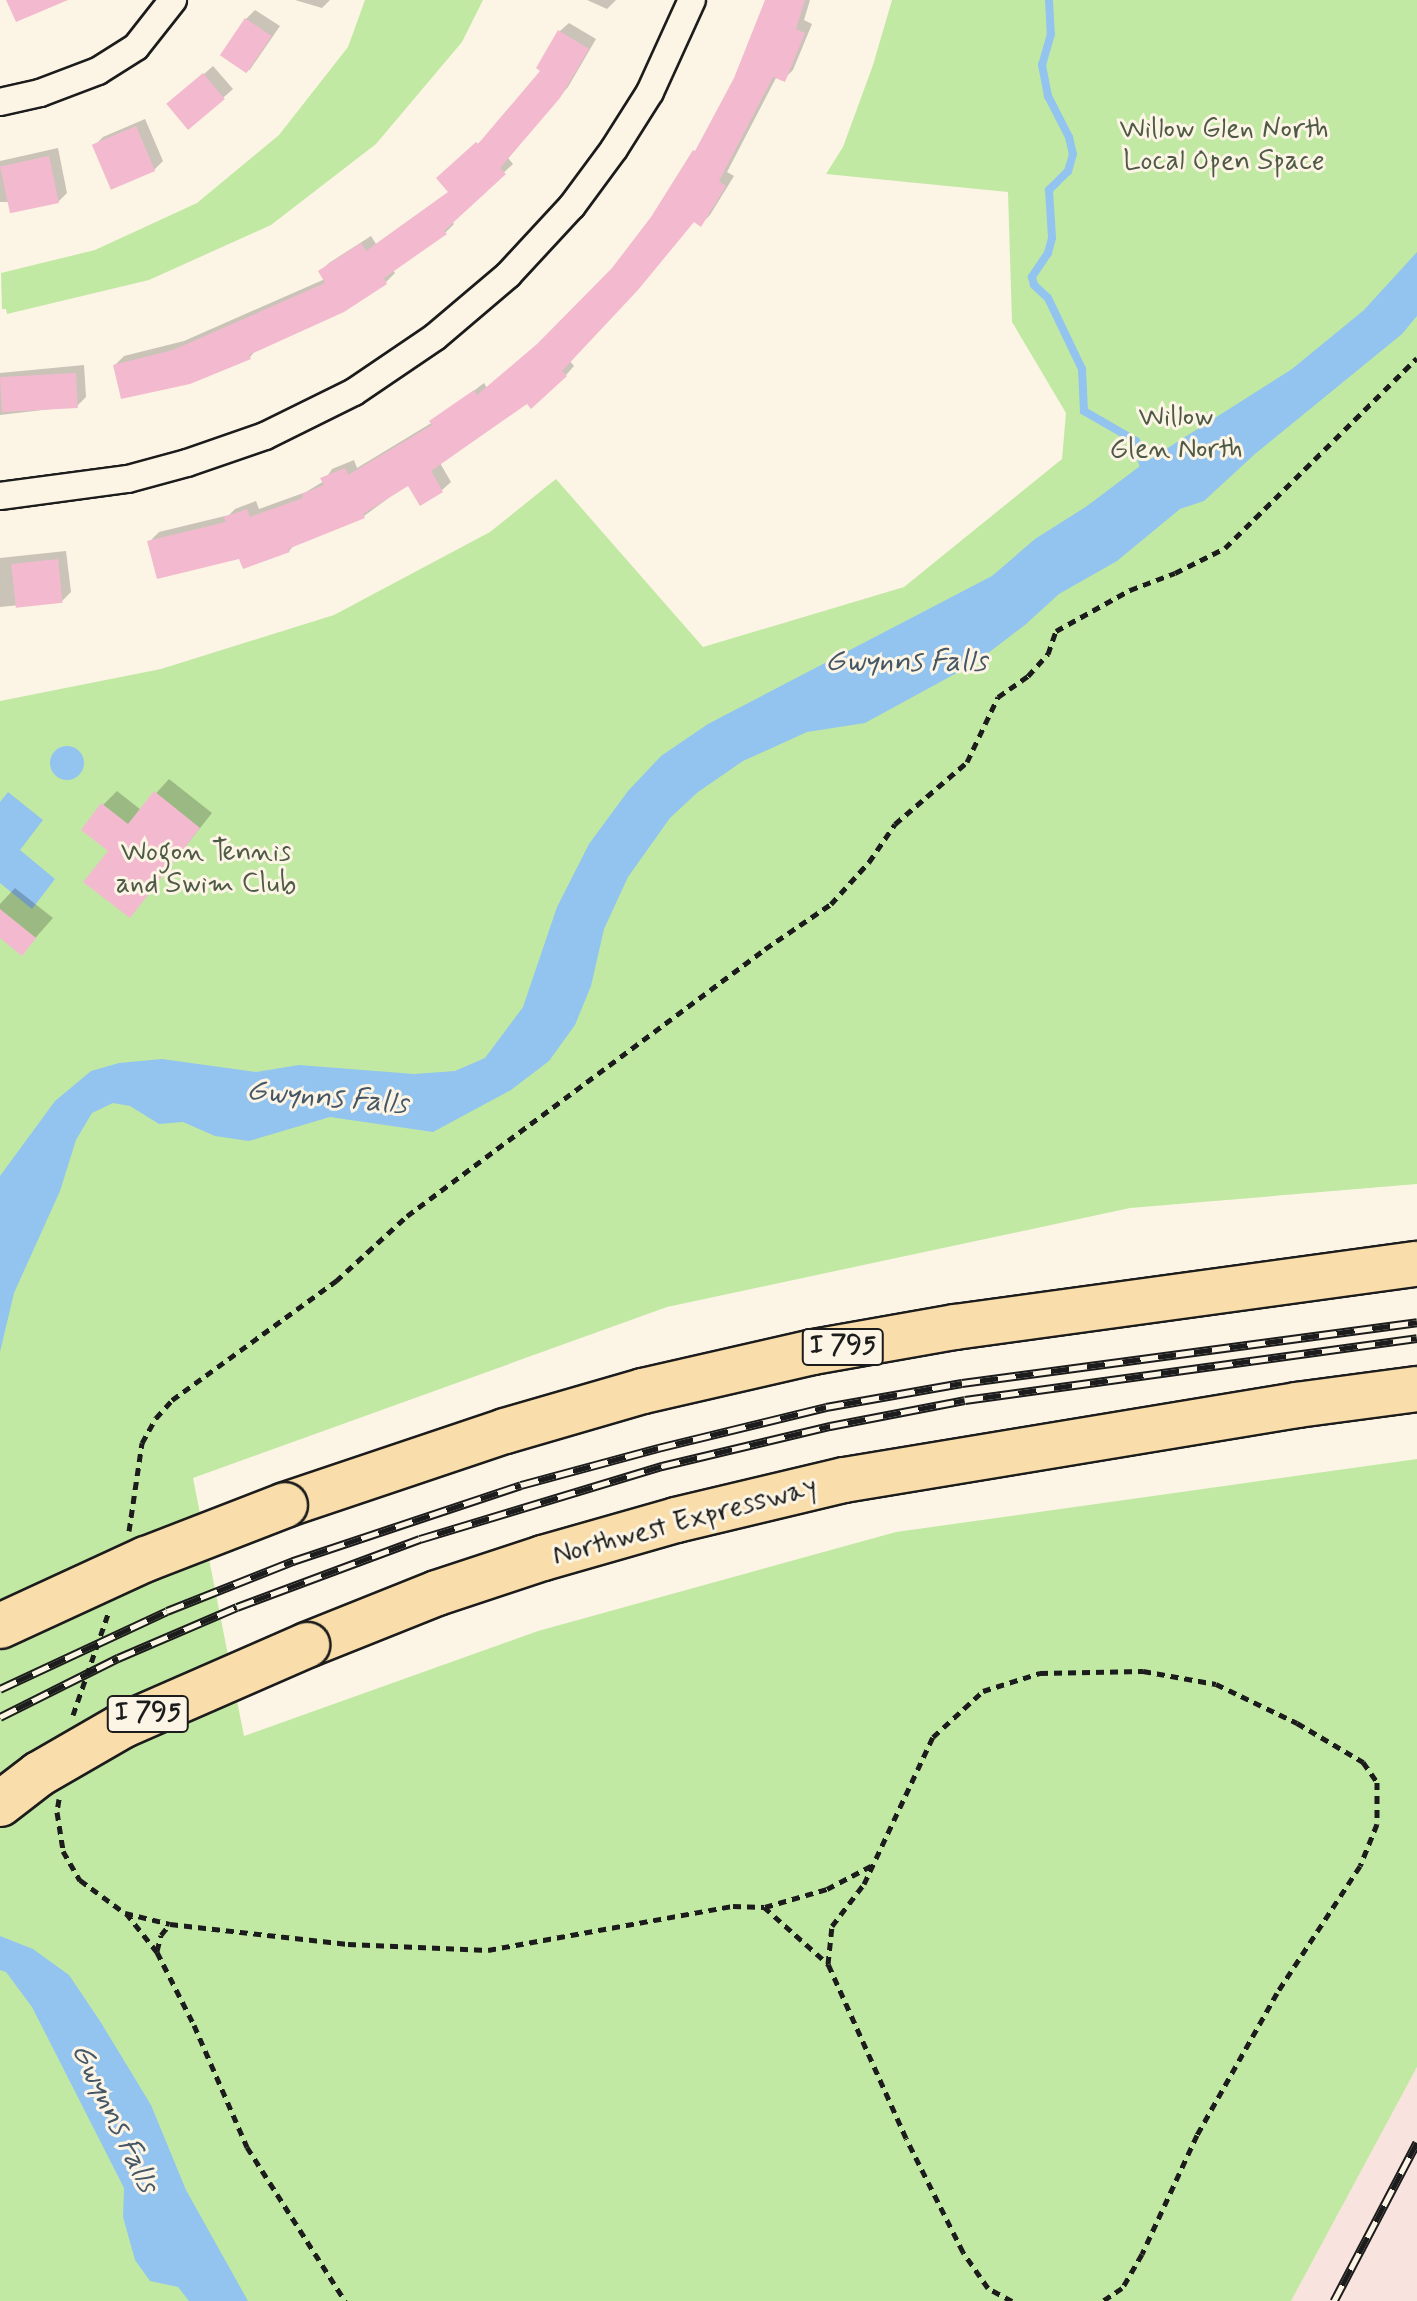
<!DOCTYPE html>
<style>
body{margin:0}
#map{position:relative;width:1417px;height:2301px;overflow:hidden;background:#fcf5e5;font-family:Mynerve,sans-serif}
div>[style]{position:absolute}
.built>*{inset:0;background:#f9e3de}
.green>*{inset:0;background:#c2e9a4}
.water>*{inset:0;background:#92c4ef}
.round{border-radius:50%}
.shadow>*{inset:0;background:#0003}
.stream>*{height:8px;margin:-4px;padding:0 4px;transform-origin:4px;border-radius:4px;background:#92c4ef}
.building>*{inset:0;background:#f3bacf;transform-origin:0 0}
.path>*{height:5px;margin-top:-2.5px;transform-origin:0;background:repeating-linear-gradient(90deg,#1c1c1c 0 8px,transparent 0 14px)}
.roads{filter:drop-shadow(2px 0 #1c1c1c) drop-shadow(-2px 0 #1c1c1c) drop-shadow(0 2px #1c1c1c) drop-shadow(0 -2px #1c1c1c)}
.minor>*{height:26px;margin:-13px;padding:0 13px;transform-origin:13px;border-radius:13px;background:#fcf5e5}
.motorway>*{height:44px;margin:-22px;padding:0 22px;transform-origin:22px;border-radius:22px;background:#f9deab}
.rail>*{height:9px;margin-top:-4.5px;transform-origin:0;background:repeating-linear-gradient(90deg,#fcf5e5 0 18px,#1c1c1c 0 36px);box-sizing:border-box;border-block:2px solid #1c1c1c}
.bridges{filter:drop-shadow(2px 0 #1c1c1c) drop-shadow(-2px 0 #1c1c1c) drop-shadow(0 2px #1c1c1c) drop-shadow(0 -2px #1c1c1c)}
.motorway-bridge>*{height:44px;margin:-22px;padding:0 22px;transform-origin:22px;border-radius:22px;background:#f9deab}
span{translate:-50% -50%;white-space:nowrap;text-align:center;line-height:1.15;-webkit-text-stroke:6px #fcf5e5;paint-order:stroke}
.shield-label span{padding:2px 6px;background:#fcf5e5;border:2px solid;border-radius:6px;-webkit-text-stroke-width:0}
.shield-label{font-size:26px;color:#1c1c1c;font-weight:700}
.park-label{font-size:28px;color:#4e5a45}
.street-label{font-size:28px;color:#1c1c1c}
.water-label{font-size:30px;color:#455766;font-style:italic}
</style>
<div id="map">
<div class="built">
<div style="clip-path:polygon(1417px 2067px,1417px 2301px,1291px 2301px,1379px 2136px)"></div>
</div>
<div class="green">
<div style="clip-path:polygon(365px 0,483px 0,462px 42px,376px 144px,271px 225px,149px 280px,7px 314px,6px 309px,2px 309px,1px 273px,95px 250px,197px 203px,279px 135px,348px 47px)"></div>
<div style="clip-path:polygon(892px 0,1417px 0,1417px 1184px,1130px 1208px,667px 1307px,193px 1478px,244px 1736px,538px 1631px,896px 1532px,1417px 1459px,1417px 2067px,1291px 2301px,0 2301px,0 701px,161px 669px,334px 615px,490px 532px,556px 479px,703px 647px,904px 587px,1062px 459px,1066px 413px,1012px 322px,1008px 192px,826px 174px,843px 147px,873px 65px)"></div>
</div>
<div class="water">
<div style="clip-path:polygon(1417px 252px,1417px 316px,1402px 334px,1255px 454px,1204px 501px,1180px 509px,1117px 561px,1059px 594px,1025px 625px,975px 663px,865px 723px,807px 732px,743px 761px,698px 792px,670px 818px,628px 877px,604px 929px,591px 986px,575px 1025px,549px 1061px,511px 1090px,433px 1132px,330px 1117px,249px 1141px,215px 1136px,183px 1122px,159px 1124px,130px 1106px,113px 1103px,92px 1113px,76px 1140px,60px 1191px,14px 1293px,0 1352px,0 1176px,55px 1101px,91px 1071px,119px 1063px,162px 1059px,256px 1072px,299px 1065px,414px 1074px,455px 1071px,485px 1058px,523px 1007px,557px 907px,589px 844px,628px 791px,661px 756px,708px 724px,992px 576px,1035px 539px,1087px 506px,1144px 463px,1292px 369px,1364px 310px)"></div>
<div class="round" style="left:50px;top:746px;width:34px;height:34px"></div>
<div style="clip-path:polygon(8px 792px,43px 820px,20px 850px,55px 879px,32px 909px,0 883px,0 802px)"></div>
<div style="clip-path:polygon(0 1936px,33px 1949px,69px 1975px,100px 2021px,151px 2105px,186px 2190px,248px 2301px,189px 2301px,178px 2287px,150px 2281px,135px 2260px,123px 2217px,124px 2188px,32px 2007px,6px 1972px,0 1970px)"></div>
</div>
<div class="shadow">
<div style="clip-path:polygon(295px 0,330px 0,322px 8px)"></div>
<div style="clip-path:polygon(587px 0,616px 0,607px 9px)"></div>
<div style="clip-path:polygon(767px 0,810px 0,804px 20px,812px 24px,793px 70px,784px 79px,777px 76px,727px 172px,734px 176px,710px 215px,701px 224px,694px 221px,569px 360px,574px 366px,566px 375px,440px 463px,451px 482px,442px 490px,421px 503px,409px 483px,364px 516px,296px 543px,289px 551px,240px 557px,150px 541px,159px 532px,229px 515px,235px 509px,256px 501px,259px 509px,306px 492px,324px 481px,332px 469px,354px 460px,357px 468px,433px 422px,484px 383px,487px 388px,547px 336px,613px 269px,653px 218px,702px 144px,736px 78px)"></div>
<div style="clip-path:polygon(255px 10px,280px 26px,249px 71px,246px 19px)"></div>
<div style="clip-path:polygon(569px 23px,596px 39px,568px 87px,508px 158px,513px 164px,452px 221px,454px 224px,445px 233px,393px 270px,395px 273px,386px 282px,257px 349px,250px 357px,115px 365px,124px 356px,184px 341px,325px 279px,320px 272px,329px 263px,371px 236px,376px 244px,450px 191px,448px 169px,487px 136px,543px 70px,560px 31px)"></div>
<div style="clip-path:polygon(213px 66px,233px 89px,189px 128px,178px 97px)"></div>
<div style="clip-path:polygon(145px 119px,163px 161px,154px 170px,94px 146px,103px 137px)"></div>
<div style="clip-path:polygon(58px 148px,67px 193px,58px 202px,0 202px,0 161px)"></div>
<div style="clip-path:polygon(84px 365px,86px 397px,77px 406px,0 415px,0 373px)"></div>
<div style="clip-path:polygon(66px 551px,71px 592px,62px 601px,0 607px,0 558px)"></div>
<div style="clip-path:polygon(169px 779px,212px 813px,130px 916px,110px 850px,103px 805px,117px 791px,141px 810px)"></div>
<div style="clip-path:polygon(15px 888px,53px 918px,22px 953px,0 936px,0 904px)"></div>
</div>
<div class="stream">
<div style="left:1049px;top:0;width:34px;rotate:87deg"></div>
<div style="left:1051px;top:34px;width:32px;rotate:106deg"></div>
<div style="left:1042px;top:65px;width:32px;rotate:79deg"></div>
<div style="left:1048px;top:96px;width:46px;rotate:62.9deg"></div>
<div style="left:1069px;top:137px;width:17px;rotate:77deg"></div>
<div style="left:1073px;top:154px;width:18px;rotate:106deg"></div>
<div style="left:1068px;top:171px;width:27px;rotate:135deg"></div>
<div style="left:1049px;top:190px;width:48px;rotate:86.4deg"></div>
<div style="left:1052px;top:238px;width:16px;rotate:105deg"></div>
<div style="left:1048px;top:253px;width:29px;rotate:124deg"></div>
<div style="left:1032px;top:277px;width:8px;rotate:76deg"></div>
<div style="left:1034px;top:285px;width:19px;rotate:43deg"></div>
<div style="left:1048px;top:298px;width:79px;rotate:64.4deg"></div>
<div style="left:1082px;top:369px;width:42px;rotate:87.3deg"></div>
<div style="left:1084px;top:411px;width:60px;rotate:30deg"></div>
<div style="left:1136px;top:441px;width:31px;rotate:73deg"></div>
</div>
<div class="building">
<div style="clip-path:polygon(6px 0,68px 0,16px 22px)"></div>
<div style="clip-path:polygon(765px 0,805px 0,796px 29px,805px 33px,785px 82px,773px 77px,719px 181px,726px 186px,701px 227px,694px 222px,638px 290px,562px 371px,567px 376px,531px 409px,527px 404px,431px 471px,443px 492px,420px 506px,408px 486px,363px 514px,365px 518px,288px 549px,290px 552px,243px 569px,239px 559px,157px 579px,147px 541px,226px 522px,224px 517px,247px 509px,250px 517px,303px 498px,302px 494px,324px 485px,320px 478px,345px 468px,348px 475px,432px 425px,429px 421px,474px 390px,477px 395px,537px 344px,612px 268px,651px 217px,693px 150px,695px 151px,734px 78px)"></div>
<div style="left:245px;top:18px;width:32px;height:45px;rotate:34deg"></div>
<div style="clip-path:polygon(558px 30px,589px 49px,560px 98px,500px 168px,506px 174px,444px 231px,447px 234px,384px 278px,387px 284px,344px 312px,249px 355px,251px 359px,190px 384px,121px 399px,113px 365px,173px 350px,325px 283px,318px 271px,361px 243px,366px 251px,448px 192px,436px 178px,476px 142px,478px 144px,540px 71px,536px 68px)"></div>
<div style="left:203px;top:73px;width:34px;height:48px;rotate:50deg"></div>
<div style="left:136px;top:126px;width:49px;height:48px;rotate:67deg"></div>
<div style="left:49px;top:156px;width:48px;height:50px;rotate:78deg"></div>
<div style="left:76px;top:373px;width:35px;height:76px;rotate:87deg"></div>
<div style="left:58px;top:559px;width:44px;height:47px;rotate:84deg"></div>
<div style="clip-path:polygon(154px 791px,200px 828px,130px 918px,83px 882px,108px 851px,81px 830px,101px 803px,128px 824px)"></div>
<div style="clip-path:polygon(0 909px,36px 938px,22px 956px,0 938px)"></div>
</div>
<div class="path">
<div style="left:129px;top:1531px;width:89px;rotate:-81.6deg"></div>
<div style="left:142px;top:1443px;width:29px;rotate:-61deg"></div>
<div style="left:156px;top:1418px;width:24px;rotate:-48deg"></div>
<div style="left:172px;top:1400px;width:203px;rotate:-36deg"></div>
<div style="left:336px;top:1281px;width:96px;rotate:-42.5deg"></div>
<div style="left:407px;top:1216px;width:447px;rotate:-36.7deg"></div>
<div style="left:765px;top:949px;width:80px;rotate:-34.3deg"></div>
<div style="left:831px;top:904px;width:57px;rotate:-47.9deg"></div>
<div style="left:869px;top:862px;width:46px;rotate:-55.6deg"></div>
<div style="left:895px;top:824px;width:95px;rotate:-40.7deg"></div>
<div style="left:967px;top:762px;width:72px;rotate:-64.5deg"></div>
<div style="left:998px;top:697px;width:37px;rotate:-35deg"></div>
<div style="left:1028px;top:676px;width:30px;rotate:-48deg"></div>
<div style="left:1048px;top:654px;width:24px;rotate:-71deg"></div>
<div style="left:1056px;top:631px;width:85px;rotate:-29deg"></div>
<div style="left:1130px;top:590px;width:48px;rotate:-20.7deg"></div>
<div style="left:1175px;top:573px;width:56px;rotate:-26.6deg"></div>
<div style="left:1225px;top:548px;width:270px;rotate:-44.7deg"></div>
<div style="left:73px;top:1715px;width:107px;rotate:-70.9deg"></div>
<div style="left:59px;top:1799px;width:13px;rotate:99deg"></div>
<div style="left:57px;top:1812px;width:39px;rotate:81deg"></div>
<div style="left:63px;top:1851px;width:34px;rotate:60deg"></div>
<div style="left:80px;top:1880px;width:56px;rotate:36.3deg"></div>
<div style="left:125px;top:1913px;width:46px;rotate:13.7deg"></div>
<div style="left:170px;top:1924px;width:179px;rotate:6.4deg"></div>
<div style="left:348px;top:1944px;width:140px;rotate:2.5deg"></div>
<div style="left:488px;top:1950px;width:249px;rotate:-10.2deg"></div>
<div style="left:733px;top:1906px;width:31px;rotate:2deg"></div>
<div style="left:764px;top:1907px;width:86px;rotate:41.7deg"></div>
<div style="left:765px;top:1907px;width:65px;rotate:-16.2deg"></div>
<div style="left:827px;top:1889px;width:50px;rotate:-27.6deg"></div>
<div style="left:126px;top:1913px;width:50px;rotate:51.5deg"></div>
<div style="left:157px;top:1952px;width:82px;rotate:63.1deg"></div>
<div style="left:194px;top:2025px;width:133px;rotate:66.5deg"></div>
<div style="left:247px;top:2147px;width:183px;rotate:57.5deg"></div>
<div style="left:157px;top:1951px;width:16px;rotate:-76deg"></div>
<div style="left:161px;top:1935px;width:14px;rotate:-51deg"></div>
<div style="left:1012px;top:2301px;width:27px;rotate:-152deg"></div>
<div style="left:988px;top:2288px;width:44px;rotate:-124.8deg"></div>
<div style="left:963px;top:2252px;width:127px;rotate:-116.6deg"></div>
<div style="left:906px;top:2138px;width:191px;rotate:-114.1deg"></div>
<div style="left:828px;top:1964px;width:38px;rotate:-84deg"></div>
<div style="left:832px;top:1926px;width:53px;rotate:-52.7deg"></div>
<div style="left:864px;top:1884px;width:162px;rotate:-64.9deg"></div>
<div style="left:933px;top:1737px;width:68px;rotate:-42.6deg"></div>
<div style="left:983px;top:1691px;width:60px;rotate:-17.5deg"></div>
<div style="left:1040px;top:1673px;width:103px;rotate:-1.1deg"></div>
<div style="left:1143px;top:1671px;width:74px;rotate:10.1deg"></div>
<div style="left:1216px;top:1684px;width:90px;rotate:25.7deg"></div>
<div style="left:1297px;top:1723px;width:77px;rotate:30.6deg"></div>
<div style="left:1363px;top:1762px;width:24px;rotate:55deg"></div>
<div style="left:1377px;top:1782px;width:42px;rotate:90deg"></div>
<div style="left:1377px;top:1824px;width:45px;rotate:112deg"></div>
<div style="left:1360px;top:1866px;width:152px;rotate:123.2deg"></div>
<div style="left:1277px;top:1993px;width:163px;rotate:119.4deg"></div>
<div style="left:1197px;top:2135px;width:131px;rotate:114.8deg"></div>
<div style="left:1142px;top:2254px;width:39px;rotate:120deg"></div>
<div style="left:1122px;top:2288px;width:23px;rotate:146deg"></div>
</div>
<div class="roads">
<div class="minor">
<div style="left:0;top:102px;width:41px;rotate:-12.7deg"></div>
<div style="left:40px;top:93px;width:62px;rotate:-20.8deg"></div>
<div style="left:98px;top:71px;width:45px;rotate:-32.3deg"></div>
<div style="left:136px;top:47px;width:60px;rotate:-51.8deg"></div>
<div style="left:0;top:496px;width:129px;rotate:-7.6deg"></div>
<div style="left:128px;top:479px;width:61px;rotate:-15.2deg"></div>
<div style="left:187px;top:463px;width:83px;rotate:-19.1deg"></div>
<div style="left:265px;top:436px;width:99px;rotate:-26.3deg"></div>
<div style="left:354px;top:392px;width:98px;rotate:-34.2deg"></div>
<div style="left:435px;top:337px;width:96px;rotate:-40.3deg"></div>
<div style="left:508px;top:275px;width:94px;rotate:-47.2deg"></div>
<div style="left:572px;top:206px;width:71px;rotate:-53.6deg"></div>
<div style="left:614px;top:149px;width:67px;rotate:-57.7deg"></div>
<div style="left:650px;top:92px;width:101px;rotate:-65.5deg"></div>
</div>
<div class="motorway">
<div style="left:285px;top:1505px;width:232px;rotate:-18.6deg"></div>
<div style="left:505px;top:1431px;width:144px;rotate:-16.2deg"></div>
<div style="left:643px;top:1391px;width:174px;rotate:-12.9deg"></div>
<div style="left:813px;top:1352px;width:144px;rotate:-10deg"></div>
<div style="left:955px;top:1327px;width:466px;rotate:-7.8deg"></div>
<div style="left:307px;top:1645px;width:140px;rotate:-21.8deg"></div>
<div style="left:437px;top:1593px;width:112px;rotate:-18.3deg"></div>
<div style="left:543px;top:1558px;width:138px;rotate:-15.9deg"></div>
<div style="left:676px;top:1520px;width:173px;rotate:-13.4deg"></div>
<div style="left:844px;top:1480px;width:459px;rotate:-9.4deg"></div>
<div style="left:1297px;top:1405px;width:121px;rotate:-7.6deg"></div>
</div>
</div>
<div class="rail">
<div style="left:0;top:1689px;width:184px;rotate:-25deg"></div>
<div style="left:167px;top:1611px;width:136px;rotate:-21.6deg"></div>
<div style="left:293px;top:1561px;width:240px;rotate:-18.4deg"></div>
<div style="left:521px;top:1485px;width:142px;rotate:-15.1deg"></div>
<div style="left:658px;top:1448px;width:173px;rotate:-13.7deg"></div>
<div style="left:826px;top:1407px;width:138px;rotate:-10deg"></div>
<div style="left:962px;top:1383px;width:459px;rotate:-7.6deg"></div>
<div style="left:0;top:1717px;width:132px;rotate:-26.6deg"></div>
<div style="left:118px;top:1658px;width:129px;rotate:-23.2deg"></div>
<div style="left:237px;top:1607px;width:195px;rotate:-20.4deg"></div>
<div style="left:420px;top:1539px;width:253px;rotate:-16.8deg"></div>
<div style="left:662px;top:1466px;width:173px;rotate:-13.4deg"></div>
<div style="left:830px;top:1426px;width:137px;rotate:-10.9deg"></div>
<div style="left:965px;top:1400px;width:456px;rotate:-7.8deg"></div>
<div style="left:1334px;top:2301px;width:179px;rotate:-62.4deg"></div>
</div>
<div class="bridges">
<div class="motorway-bridge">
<div style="left:0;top:1626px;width:161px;rotate:-24.7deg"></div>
<div style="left:146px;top:1559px;width:149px;rotate:-21.2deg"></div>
<div style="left:0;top:1804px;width:49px;rotate:-37.6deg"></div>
<div style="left:39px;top:1774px;width:98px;rotate:-30deg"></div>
<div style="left:124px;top:1725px;width:200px;rotate:-23.6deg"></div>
</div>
</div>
<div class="shield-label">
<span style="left:843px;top:1347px">I 795</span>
<span style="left:148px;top:1714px">I 795</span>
</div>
<div class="park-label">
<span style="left:1224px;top:146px">Willow Glen North<br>Local Open Space</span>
<span style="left:1176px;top:434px">Willow<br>Glen North</span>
<span style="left:206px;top:869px">Wogon Tennis<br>and Swim Club</span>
</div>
<div class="street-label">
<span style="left:685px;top:1522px;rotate:-15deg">Northwest Expressway</span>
</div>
<div class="water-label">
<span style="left:906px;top:662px">Gwynns Falls</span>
<span style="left:327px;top:1098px;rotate:5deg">Gwynns Falls</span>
<span style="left:114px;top:2118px;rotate:64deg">Gwynns Falls</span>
</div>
</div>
